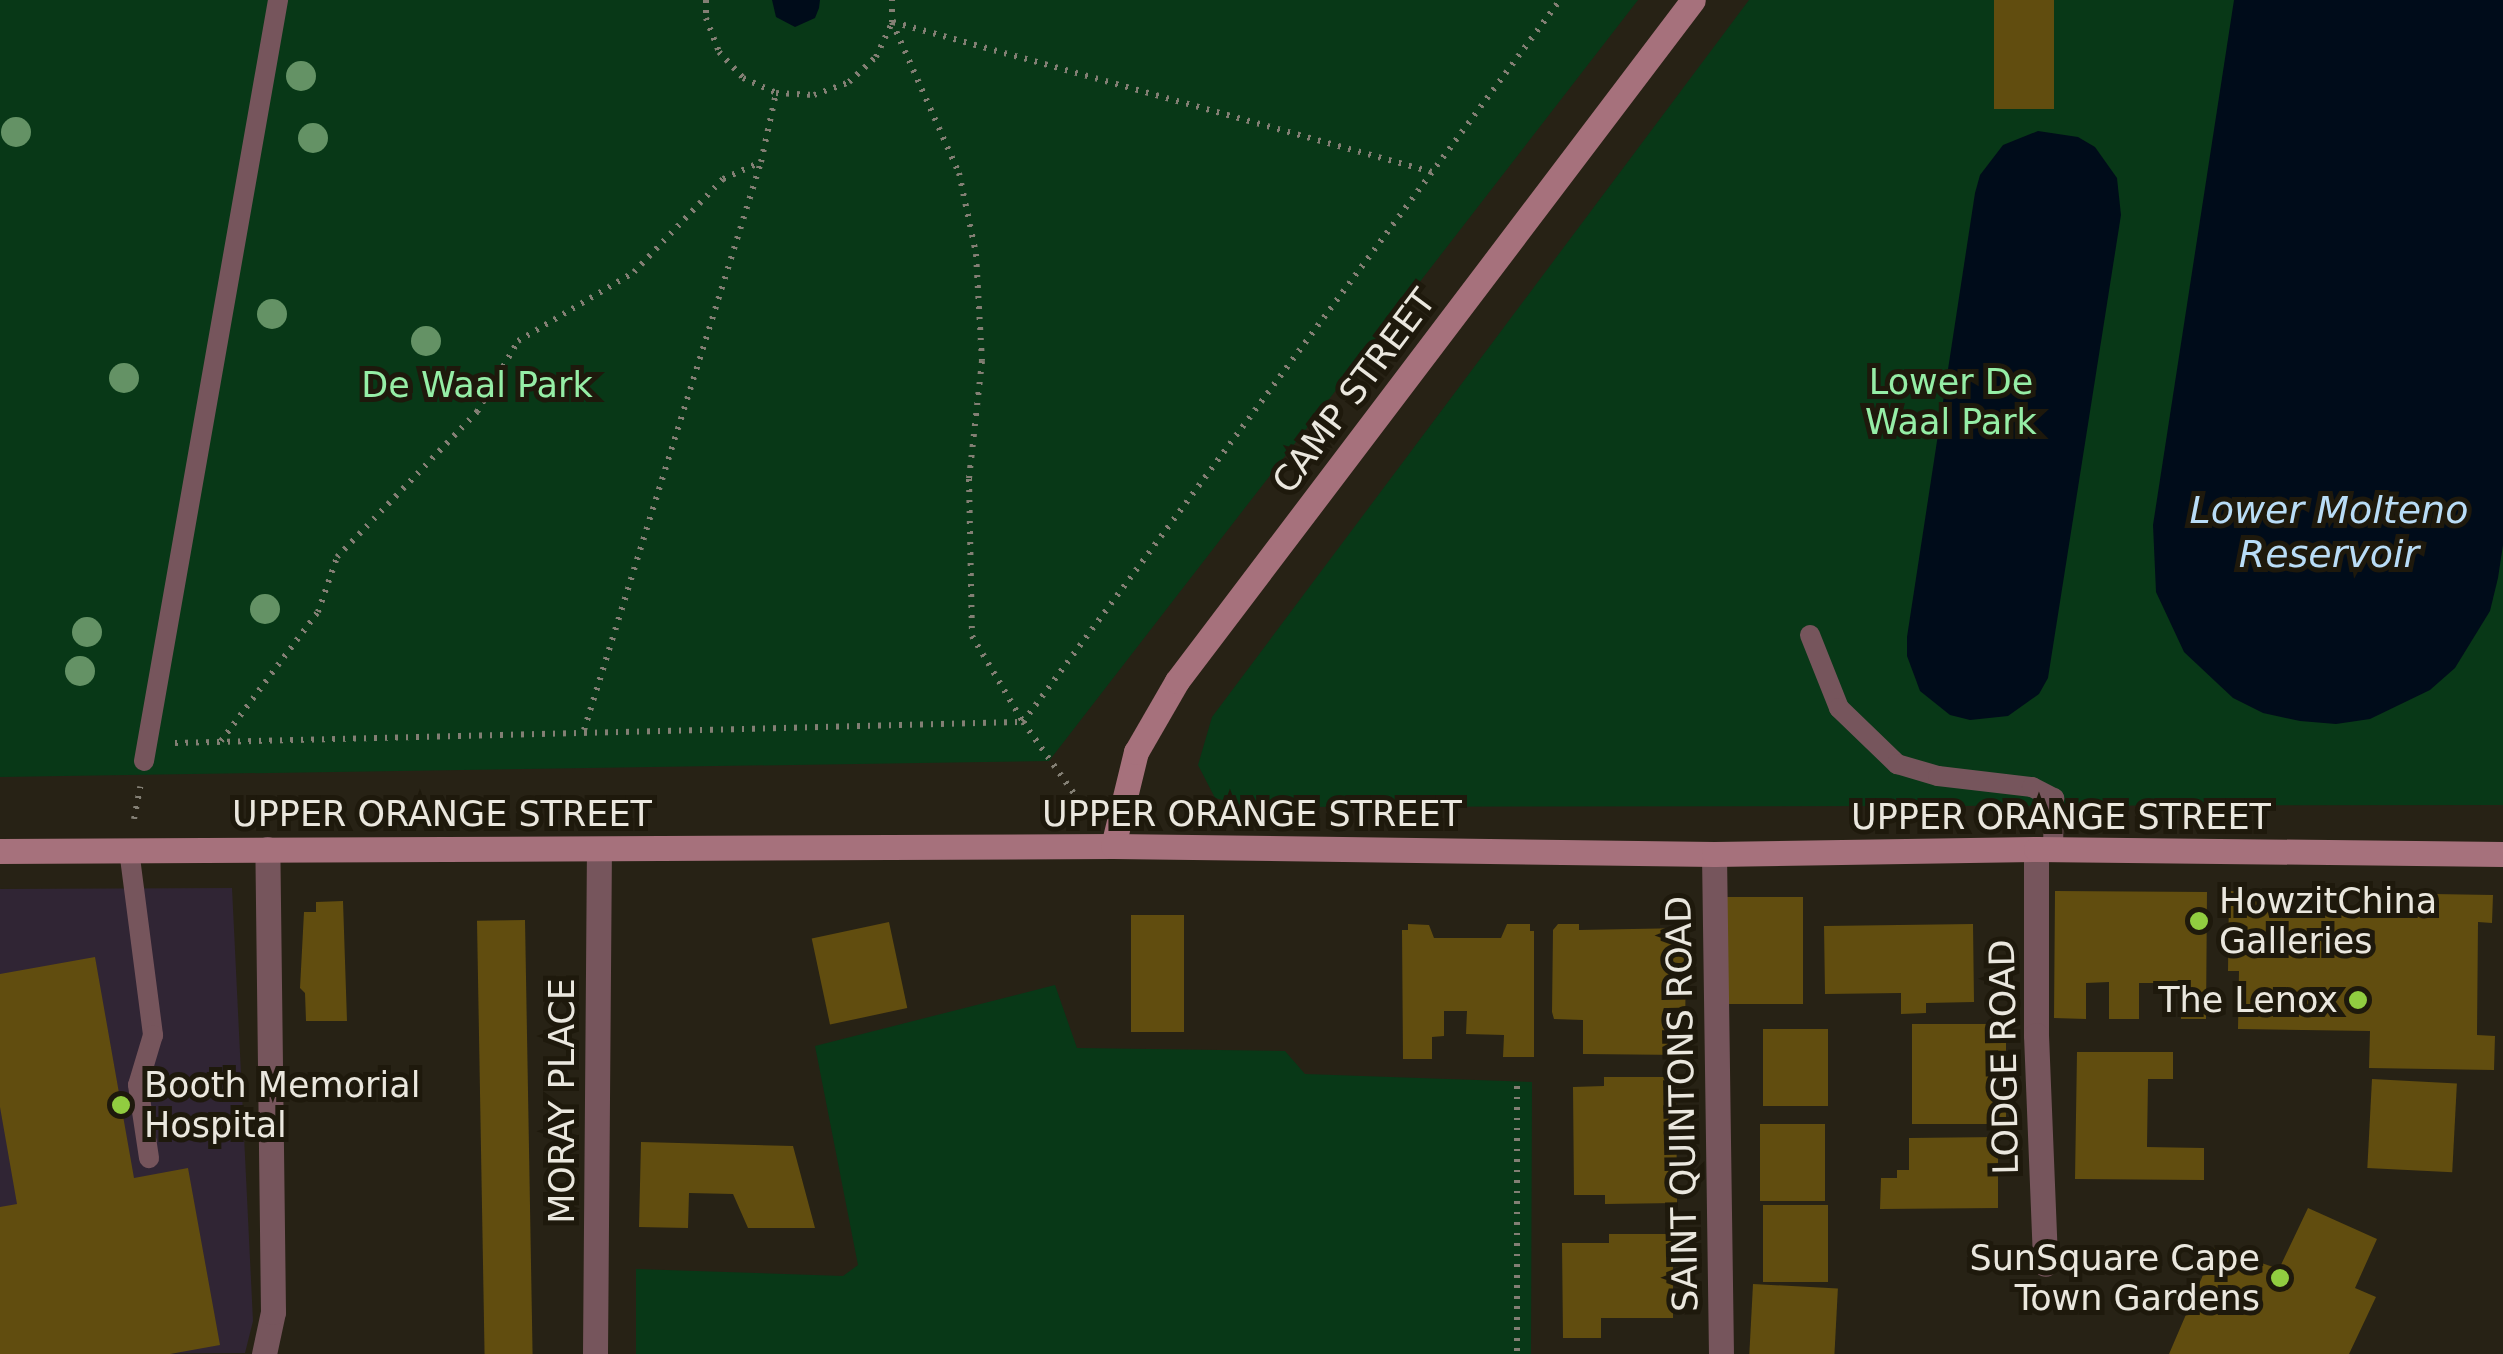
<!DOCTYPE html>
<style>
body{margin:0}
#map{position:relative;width:2503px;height:1354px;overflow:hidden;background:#272215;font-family:"DejaVu Sans",sans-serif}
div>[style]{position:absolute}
.medical>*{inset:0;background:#302534}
.green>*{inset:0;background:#083817}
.water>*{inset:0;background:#000c1a}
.building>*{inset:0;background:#614d0f;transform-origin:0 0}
.path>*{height:6px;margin-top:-3px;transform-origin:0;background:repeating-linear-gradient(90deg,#837f74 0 2.5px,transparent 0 10.5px)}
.lane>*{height:20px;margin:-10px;padding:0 10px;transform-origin:10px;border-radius:10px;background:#76555c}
.street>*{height:25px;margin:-12.5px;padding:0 12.5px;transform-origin:12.5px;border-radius:12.5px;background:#76555c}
.secondary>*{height:25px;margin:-12.5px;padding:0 12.5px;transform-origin:12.5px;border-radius:12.5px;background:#a6717c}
.trees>*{width:30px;height:30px;margin:-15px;border-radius:50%;background:#649265}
.dots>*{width:28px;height:28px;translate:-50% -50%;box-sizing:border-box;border:5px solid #1e190c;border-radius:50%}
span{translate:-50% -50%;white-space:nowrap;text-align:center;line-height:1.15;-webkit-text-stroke:10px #1e190c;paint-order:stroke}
.park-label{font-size:35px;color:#95eea6}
.street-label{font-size:35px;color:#eae7de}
.poi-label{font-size:35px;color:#eae7de}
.left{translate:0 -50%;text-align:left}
.right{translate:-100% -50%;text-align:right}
.water-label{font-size:38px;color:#b9ddf7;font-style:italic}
</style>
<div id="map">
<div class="medical">
<div style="clip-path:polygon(232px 888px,253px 1321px,245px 1353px,0 1354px,0 889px)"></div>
</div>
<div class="green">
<div style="clip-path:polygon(0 0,1638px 0,1049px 761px,0 777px)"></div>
<div style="clip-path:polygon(1749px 0,2503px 0,2503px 805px,1250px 807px,1215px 798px,1198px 765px,1212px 717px)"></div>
<div style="clip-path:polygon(1055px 985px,1077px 1048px,1285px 1051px,1305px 1074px,1532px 1082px,1531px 1354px,636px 1354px,636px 1269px,843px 1276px,858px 1265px,815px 1046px)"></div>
</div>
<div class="water">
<div style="clip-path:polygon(772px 0,820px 0,819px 8px,815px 18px,795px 27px,776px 17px)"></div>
<div style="clip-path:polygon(2234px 0,2503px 0,2503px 545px,2498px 578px,2490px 611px,2455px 668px,2430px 690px,2370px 719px,2336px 724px,2300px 721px,2263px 713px,2233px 698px,2184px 652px,2156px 592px,2153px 525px)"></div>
<div style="clip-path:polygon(2038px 131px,2078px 137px,2095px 147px,2117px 178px,2121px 215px,2048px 678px,2039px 694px,2008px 716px,1970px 720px,1950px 715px,1920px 691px,1907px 656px,1907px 637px,1975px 193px,1980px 175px,2003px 145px)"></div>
</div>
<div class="building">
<div style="left:1994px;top:0;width:60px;height:109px"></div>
<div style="clip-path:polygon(2055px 891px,2207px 892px,2206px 1019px,2181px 1019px,2181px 983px,2139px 983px,2139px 1019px,2109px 1019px,2109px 982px,2086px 983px,2086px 1019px,2054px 1018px)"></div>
<div style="clip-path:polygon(2229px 891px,2277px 892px,2277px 905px,2374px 907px,2374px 893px,2493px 895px,2492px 923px,2478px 922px,2477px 1035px,2495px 1036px,2494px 1070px,2369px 1068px,2370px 1031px,2238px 1029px,2239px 971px,2228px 971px)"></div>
<div style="left:1725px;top:897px;width:78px;height:107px"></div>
<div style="clip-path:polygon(343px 901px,347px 1021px,306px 1021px,305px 993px,300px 988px,304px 912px,316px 912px,316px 902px)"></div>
<div style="left:1131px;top:915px;width:53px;height:117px"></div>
<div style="left:525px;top:920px;width:434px;height:48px;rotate:89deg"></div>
<div style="left:889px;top:922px;width:88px;height:79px;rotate:78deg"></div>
<div style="clip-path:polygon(1408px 924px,1429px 925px,1434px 938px,1501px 938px,1507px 924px,1530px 924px,1530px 931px,1534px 931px,1534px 1057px,1503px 1057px,1504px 1035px,1466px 1034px,1467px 1011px,1444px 1011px,1444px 1036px,1432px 1037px,1432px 1059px,1403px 1059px,1402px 930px,1408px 930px)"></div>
<div style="clip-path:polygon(1558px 924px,1579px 924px,1579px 930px,1686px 928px,1685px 1055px,1583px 1054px,1583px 1020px,1554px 1019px,1552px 1012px,1553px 930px)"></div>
<div style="clip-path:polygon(1973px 924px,1974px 1002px,1926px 1003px,1926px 1013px,1901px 1014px,1901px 993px,1825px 994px,1824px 926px)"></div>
<div style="clip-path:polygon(95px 957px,134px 1178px,188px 1168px,220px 1345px,170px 1354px,0 1354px,0 1207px,17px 1204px,0 1107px,0 974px)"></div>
<div style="left:2006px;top:1024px;width:100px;height:94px;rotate:90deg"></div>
<div style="left:1763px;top:1029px;width:65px;height:77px"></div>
<div style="clip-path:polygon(2077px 1052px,2173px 1052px,2173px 1079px,2148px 1079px,2147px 1147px,2204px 1148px,2204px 1180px,2075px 1179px)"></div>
<div style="clip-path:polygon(1604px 1077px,1676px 1077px,1677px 1203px,1605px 1204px,1605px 1195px,1574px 1195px,1573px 1087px,1604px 1086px)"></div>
<div style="left:2372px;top:1079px;width:85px;height:89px;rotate:3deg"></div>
<div style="left:1760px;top:1124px;width:65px;height:77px"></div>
<div style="clip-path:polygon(1998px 1137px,1998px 1208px,1880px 1209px,1881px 1178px,1897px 1178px,1897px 1170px,1909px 1170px,1909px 1138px)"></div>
<div style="clip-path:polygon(641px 1142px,793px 1146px,815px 1228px,748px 1228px,733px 1194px,689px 1193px,688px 1228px,639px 1227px)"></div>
<div style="left:1763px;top:1205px;width:65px;height:77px"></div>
<div style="clip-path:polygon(2308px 1208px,2377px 1239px,2355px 1288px,2376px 1297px,2349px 1354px,2169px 1354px,2215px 1247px,2279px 1269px)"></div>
<div style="clip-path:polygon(1609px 1234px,1673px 1234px,1673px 1318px,1601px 1318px,1601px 1338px,1563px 1338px,1562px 1243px,1609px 1243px)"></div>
<div style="left:1753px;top:1284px;width:85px;height:70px;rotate:3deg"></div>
</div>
<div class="path">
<div style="left:706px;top:0;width:18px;rotate:90deg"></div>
<div style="left:706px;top:18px;width:36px;rotate:69deg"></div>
<div style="left:719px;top:52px;width:35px;rotate:47deg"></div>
<div style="left:743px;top:78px;width:36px;rotate:24deg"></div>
<div style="left:776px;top:93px;width:38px;rotate:3deg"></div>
<div style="left:814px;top:95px;width:37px;rotate:-20deg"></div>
<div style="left:849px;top:82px;width:37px;rotate:-43deg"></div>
<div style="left:876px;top:57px;width:38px;rotate:-65deg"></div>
<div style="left:892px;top:22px;width:22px;rotate:-90deg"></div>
<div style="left:892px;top:22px;width:165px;rotate:66.1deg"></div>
<div style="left:959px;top:173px;width:83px;rotate:78.1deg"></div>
<div style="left:976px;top:254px;width:107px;rotate:86.8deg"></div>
<div style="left:982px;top:361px;width:119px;rotate:96.3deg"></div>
<div style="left:969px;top:479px;width:157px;rotate:88.9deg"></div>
<div style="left:972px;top:636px;width:100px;rotate:59.3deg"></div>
<div style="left:1023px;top:722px;width:112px;rotate:54.5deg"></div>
<div style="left:893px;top:22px;width:559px;rotate:15.55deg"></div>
<div style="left:1023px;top:722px;width:900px;rotate:-53.36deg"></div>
<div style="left:584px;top:730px;width:595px;rotate:-72.69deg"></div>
<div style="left:761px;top:162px;width:71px;rotate:-77.7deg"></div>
<div style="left:221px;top:741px;width:161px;rotate:-53.1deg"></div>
<div style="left:318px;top:612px;width:58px;rotate:-70.9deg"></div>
<div style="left:337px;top:557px;width:202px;rotate:-46deg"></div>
<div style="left:477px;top:412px;width:82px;rotate:-60deg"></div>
<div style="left:518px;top:341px;width:135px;rotate:-30.7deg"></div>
<div style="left:634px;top:272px;width:129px;rotate:-46.3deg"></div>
<div style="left:723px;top:179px;width:42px;rotate:-24.1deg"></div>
<div style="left:175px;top:743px;width:847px;rotate:-1.42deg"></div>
<div style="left:134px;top:819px;width:33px;rotate:-79deg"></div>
<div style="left:1517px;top:1086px;width:268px;rotate:90deg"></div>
</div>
<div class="lane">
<div style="left:1810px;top:635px;width:79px;rotate:68.3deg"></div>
<div style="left:1839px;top:708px;width:81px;rotate:44deg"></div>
<div style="left:1897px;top:764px;width:43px;rotate:16.3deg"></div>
<div style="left:1938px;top:776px;width:95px;rotate:6.7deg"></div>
<div style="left:2032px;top:787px;width:25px;rotate:27deg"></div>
<div style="left:2054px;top:798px;width:51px;rotate:91.1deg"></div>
<div style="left:144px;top:761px;width:773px;rotate:-80.01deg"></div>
<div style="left:129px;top:850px;width:187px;rotate:82.6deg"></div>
<div style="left:153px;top:1035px;width:52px;rotate:106.7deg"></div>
<div style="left:138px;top:1085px;width:74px;rotate:81.4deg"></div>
</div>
<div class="street">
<div style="left:2036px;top:849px;width:186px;rotate:90deg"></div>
<div style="left:2036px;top:1035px;width:229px;rotate:87.7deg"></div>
<div style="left:1714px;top:854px;width:500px;rotate:89.2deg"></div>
<div style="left:264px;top:1354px;width:43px;rotate:-77.9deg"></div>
<div style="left:273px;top:1312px;width:463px;rotate:-90.7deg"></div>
<div style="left:595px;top:1354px;width:505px;rotate:-89.55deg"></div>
</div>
<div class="secondary">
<div style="left:1113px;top:846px;width:97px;rotate:-76.3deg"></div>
<div style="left:1136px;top:752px;width:82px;rotate:-60deg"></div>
<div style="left:1177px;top:681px;width:854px;rotate:-52.85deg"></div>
<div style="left:0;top:851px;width:1113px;rotate:-0.26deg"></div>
<div style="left:1113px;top:846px;width:601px;rotate:0.76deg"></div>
<div style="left:1714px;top:854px;width:322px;rotate:-0.9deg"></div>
<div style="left:2036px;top:849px;width:467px;rotate:0.6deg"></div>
</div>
<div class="trees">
<div style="left:301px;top:76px"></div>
<div style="left:16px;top:132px"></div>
<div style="left:313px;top:138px"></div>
<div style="left:272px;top:314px"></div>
<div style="left:426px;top:341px"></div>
<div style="left:124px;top:378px"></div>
<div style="left:265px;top:609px"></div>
<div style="left:87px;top:632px"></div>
<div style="left:80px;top:671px"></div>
</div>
<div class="dots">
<div style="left:2199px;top:921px;background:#91cd40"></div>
<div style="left:2358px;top:1000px;background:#91cd40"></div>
<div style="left:121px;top:1105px;background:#91cd40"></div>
<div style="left:2280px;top:1278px;background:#91cd40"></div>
</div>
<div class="park-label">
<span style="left:1951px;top:402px">Lower De<br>Waal Park</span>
<span style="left:477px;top:385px">De Waal Park</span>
</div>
<div class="street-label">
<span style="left:1354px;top:391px;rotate:-53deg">CAMP STREET</span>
<span style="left:442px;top:814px">UPPER ORANGE STREET</span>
<span style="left:1252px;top:814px">UPPER ORANGE STREET</span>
<span style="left:2061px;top:817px">UPPER ORANGE STREET</span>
<span style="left:2004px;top:1057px;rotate:-91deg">LODGE ROAD</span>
<span style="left:562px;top:1101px;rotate:-90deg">MORAY PLACE</span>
<span style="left:1682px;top:1104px;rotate:-91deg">SAINT QUINTONS ROAD</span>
</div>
<div class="poi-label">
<span class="left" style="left:2219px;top:921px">HowzitChina<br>Galleries</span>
<span class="right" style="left:2338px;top:1000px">The Lenox</span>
<span class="left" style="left:144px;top:1105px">Booth Memorial<br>Hospital</span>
<span class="right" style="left:2260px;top:1278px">SunSquare Cape<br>Town Gardens</span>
</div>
<div class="water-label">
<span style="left:2329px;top:533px">Lower Molteno<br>Reservoir</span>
</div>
</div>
